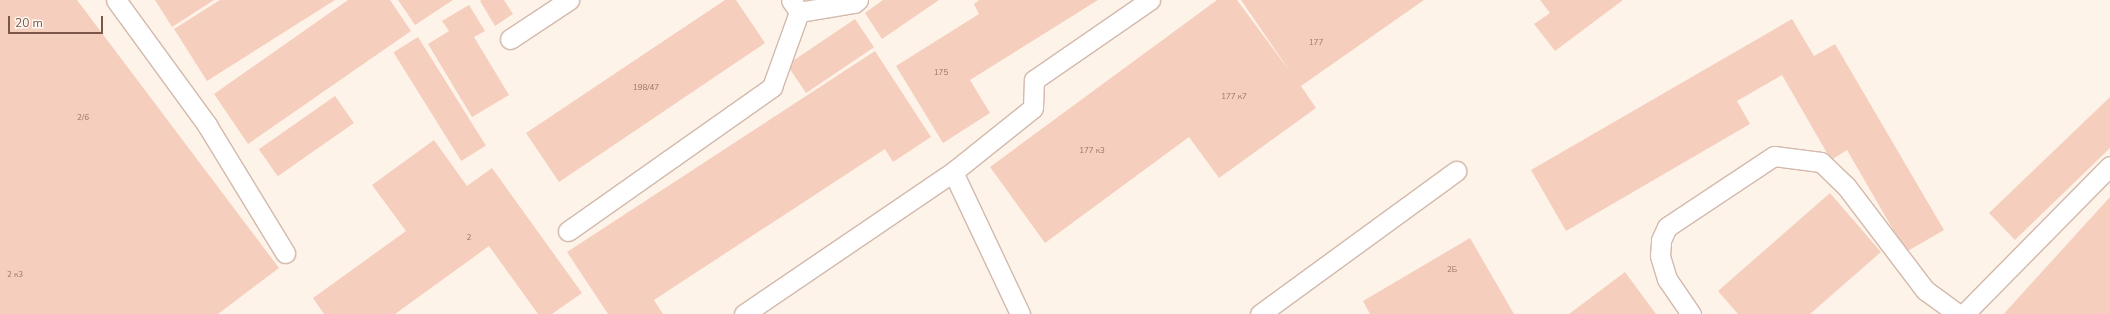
<!DOCTYPE html>
<meta charset="utf-8">
<style>
body{margin:0}
#map{position:relative;width:2110px;height:314px;overflow:hidden;background:#fef3e8;font-family:"Nunito Sans",sans-serif}
div>[style]{position:absolute}
.building>*{inset:0;background:#f6cebd;transform-origin:0 0}
.roads{filter:drop-shadow(1px 0 #d2b9ac) drop-shadow(-1px 0 #d2b9ac) drop-shadow(0 1px #d2b9ac) drop-shadow(0 -1px #d2b9ac)}
.service>*{height:19px;margin:-9.5px;padding:0 9.5px;transform-origin:9.5px;border-radius:9.5px;background:#fff}
span{translate:-50% -50%;white-space:nowrap;text-align:center;line-height:1.15;-webkit-text-stroke:3.5px #fff8f0;paint-order:stroke}
.number-label{font-size:8px;color:#9a7466}
.number-label span{-webkit-text-stroke-width:0}
.scale{position:absolute;left:8px;top:16px;width:95px;height:18px;box-sizing:border-box;border:2px solid #7b5649;border-top:0;padding-left:5px;font-size:12px;line-height:14px;white-space:nowrap;color:#7b5649;-webkit-text-stroke:3px #fff8f0;paint-order:stroke}
</style>
<div id="map">
<div class="building">
<div style="clip-path:polygon(0 0,77px 0,279px 268px,218px 314px,0 314px)"></div>
<div style="clip-path:polygon(155px 0,214px 0,172px 27px)"></div>
<div style="clip-path:polygon(220px 0,335px 0,207px 81px,174px 29px)"></div>
<div style="clip-path:polygon(348px 0,390px 0,411px 31px,248px 144px,214px 94px)"></div>
<div style="clip-path:polygon(398px 0,453px 0,415px 25px)"></div>
<div style="clip-path:polygon(482px 0,504px 0,513px 14px,495px 26px,480px 1px)"></div>
<div style="clip-path:polygon(725px 0,736px 0,765px 43px,559px 182px,526px 133px)"></div>
<div style="clip-path:polygon(883px 0,939px 0,882px 39px,865px 13px)"></div>
<div style="clip-path:polygon(979px 0,1098px 0,970px 80px,990px 113px,943px 143px,896px 66px,979px 14px,974px 4px)"></div>
<div style="clip-path:polygon(1217px 0,1237px 0,1291px 73px,1241px 0,1424px 0,1301px 86px,1316px 108px,1219px 178px,1189px 137px,1045px 243px,990px 167px)"></div>
<div style="clip-path:polygon(1540px 0,1623px 0,1555px 51px,1534px 24px,1550px 13px)"></div>
<div style="clip-path:polygon(469px 5px,485px 31px,474px 37px,509px 95px,472px 117px,428px 44px,449px 31px,442px 21px)"></div>
<div style="left:855px;top:19px;width:34px;height:82px;rotate:56deg"></div>
<div style="clip-path:polygon(1792px 19px,1814px 56px,1835px 44px,1944px 230px,1906px 252px,1847px 150px,1831px 160px,1782px 75px,1737px 101px,1750px 124px,1566px 231px,1531px 170px)"></div>
<div style="left:418px;top:37px;width:128px;height:29px;rotate:58deg"></div>
<div style="clip-path:polygon(875px 51px,931px 137px,893px 162px,885px 149px,654px 300px,663px 314px,608px 314px,567px 252px)"></div>
<div style="left:335px;top:96px;width:33px;height:93px;rotate:55deg"></div>
<div style="clip-path:polygon(2110px 97px,2110px 148px,2015px 240px,1989px 213px)"></div>
<div style="clip-path:polygon(434px 140px,467px 186px,492px 168px,582px 293px,552px 314px,538px 314px,489px 246px,395px 314px,324px 314px,313px 298px,406px 231px,372px 185px)"></div>
<div style="clip-path:polygon(1830px 193px,1881px 252px,1810px 314px,1738px 314px,1718px 291px)"></div>
<div style="clip-path:polygon(2110px 197px,2110px 314px,2004px 314px,2009px 308px)"></div>
<div style="clip-path:polygon(1470px 238px,1514px 314px,1370px 314px,1363px 301px)"></div>
<div style="clip-path:polygon(1625px 272px,1656px 314px,1569px 314px)"></div>
</div>
<div class="roads">
<div class="service">
<div style="left:116px;top:0;width:155px;rotate:53.9deg"></div>
<div style="left:207px;top:125px;width:150px;rotate:58.6deg"></div>
<div style="left:799px;top:12px;width:56px;rotate:-9.3deg"></div>
<div style="left:854px;top:3px;width:5px;rotate:-37deg"></div>
<div style="left:510px;top:39px;width:71px;rotate:-33.5deg"></div>
<div style="left:953px;top:172px;width:157px;rotate:64.7deg"></div>
<div style="left:568px;top:231px;width:250px;rotate:-35.2deg"></div>
<div style="left:772px;top:87px;width:80px;rotate:-70.2deg"></div>
<div style="left:799px;top:12px;width:14px;rotate:-124deg"></div>
<div style="left:744px;top:314px;width:253px;rotate:-34.2deg"></div>
<div style="left:953px;top:172px;width:102px;rotate:-38.7deg"></div>
<div style="left:1033px;top:108px;width:28px;rotate:-88deg"></div>
<div style="left:1034px;top:80px;width:141px;rotate:-34.6deg"></div>
<div style="left:1260px;top:314px;width:243px;rotate:-36.1deg"></div>
<div style="left:1691px;top:314px;width:42px;rotate:-124.4deg"></div>
<div style="left:1667px;top:279px;width:24px;rotate:-107deg"></div>
<div style="left:1660px;top:256px;width:16px;rotate:-86deg"></div>
<div style="left:1661px;top:240px;width:14px;rotate:-65deg"></div>
<div style="left:1667px;top:227px;width:128px;rotate:-33.6deg"></div>
<div style="left:1774px;top:156px;width:47px;rotate:7.3deg"></div>
<div style="left:1821px;top:162px;width:35px;rotate:44deg"></div>
<div style="left:1846px;top:186px;width:131px;rotate:52.8deg"></div>
<div style="left:1925px;top:290px;width:41px;rotate:36deg"></div>
<div style="left:1964px;top:314px;width:208px;rotate:-45.4deg"></div>
</div>
</div>
<div class="number-label">
<span style="left:1316px;top:43px">177</span>
<span style="left:941px;top:73px">175</span>
<span style="left:646px;top:88px">198/47</span>
<span style="left:1234px;top:97px">177 к7</span>
<span style="left:83px;top:118px">2/6</span>
<span style="left:1092px;top:151px">177 к3</span>
<span style="left:469px;top:238px">2</span>
<span style="left:1452px;top:270px">2Б</span>
<span style="left:15px;top:275px">2 к3</span>
</div>
<div class="scale">20 m</div>
</div>
